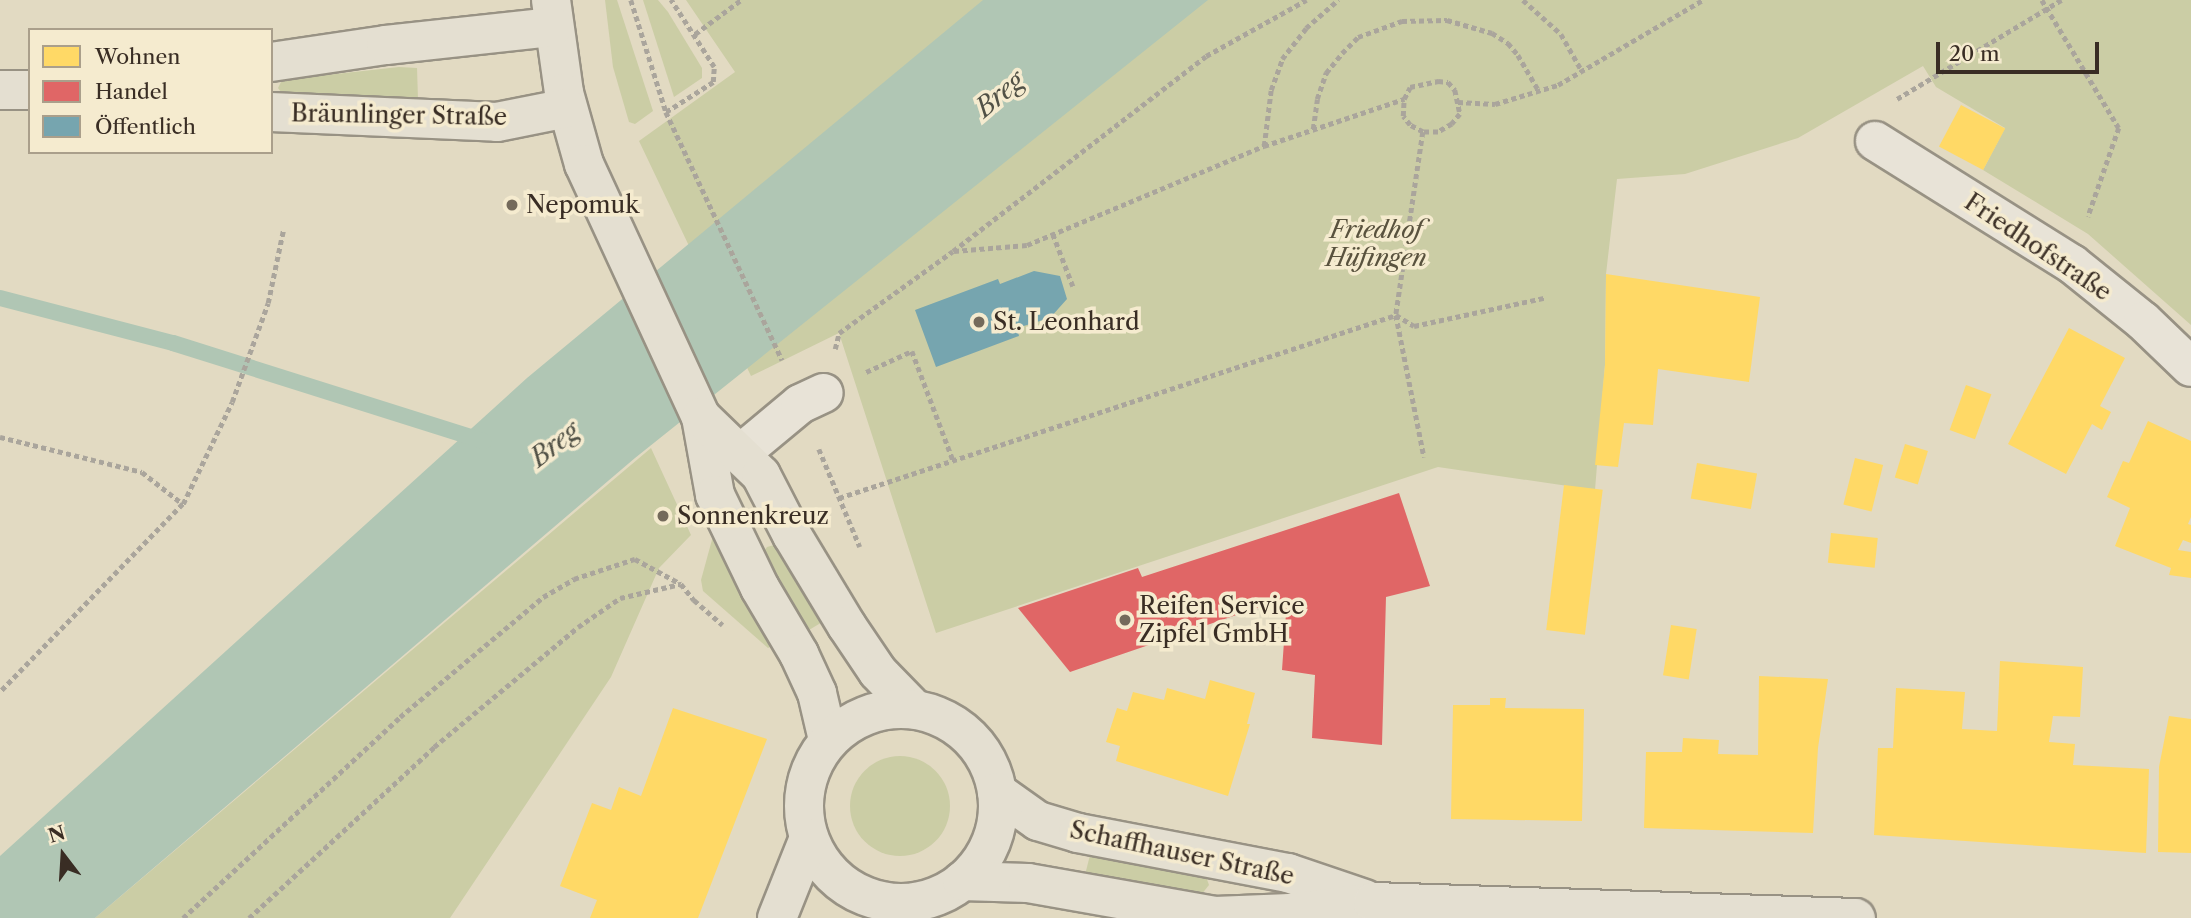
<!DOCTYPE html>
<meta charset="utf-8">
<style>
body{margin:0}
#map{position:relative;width:2191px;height:918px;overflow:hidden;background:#e2dac2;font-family:"Libre Caslon Text",serif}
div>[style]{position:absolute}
.green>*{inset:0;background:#cbcda5}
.round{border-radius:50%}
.water>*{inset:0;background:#b0c6b4}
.homes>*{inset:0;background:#ffd966;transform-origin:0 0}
.shops>*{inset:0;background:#e06666}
.public>*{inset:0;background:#76a5af}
.stream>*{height:16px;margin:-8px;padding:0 8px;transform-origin:8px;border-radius:8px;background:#b0c6b4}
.path>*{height:4.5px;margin-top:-2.25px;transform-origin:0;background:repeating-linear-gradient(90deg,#aaa59c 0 5px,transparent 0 8.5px)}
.roads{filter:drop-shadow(2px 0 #989284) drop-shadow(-2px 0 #989284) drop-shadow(0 2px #989284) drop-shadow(0 -2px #989284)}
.minor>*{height:38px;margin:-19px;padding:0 19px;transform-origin:19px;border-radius:19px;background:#e8e3d7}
.major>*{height:38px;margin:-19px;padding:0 19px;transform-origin:19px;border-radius:19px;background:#e4dfd1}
.major>.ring{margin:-19px;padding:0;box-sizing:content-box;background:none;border:38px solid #e4dfd1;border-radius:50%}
.dots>*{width:19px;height:19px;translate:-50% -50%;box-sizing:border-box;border:4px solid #f5ebcf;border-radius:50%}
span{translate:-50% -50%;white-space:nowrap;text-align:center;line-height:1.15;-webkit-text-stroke:7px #f5ebcf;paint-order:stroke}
.street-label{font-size:24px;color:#392d24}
.poi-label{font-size:24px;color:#392d24}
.left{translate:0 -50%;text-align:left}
.park-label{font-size:24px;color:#59523e;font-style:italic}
.water-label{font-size:26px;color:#515146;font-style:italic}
.legend{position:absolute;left:28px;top:28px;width:245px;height:126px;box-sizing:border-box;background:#f5ebcf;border:2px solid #aa9f8b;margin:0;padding:9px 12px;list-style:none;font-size:21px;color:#392d24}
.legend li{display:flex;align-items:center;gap:14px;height:35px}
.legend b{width:35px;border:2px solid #aa9f8b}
.north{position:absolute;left:28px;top:820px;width:70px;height:70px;-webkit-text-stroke:5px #f5ebcf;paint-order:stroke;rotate:343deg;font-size:19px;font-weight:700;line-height:28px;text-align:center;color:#392d24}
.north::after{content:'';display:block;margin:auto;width:24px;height:32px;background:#392d24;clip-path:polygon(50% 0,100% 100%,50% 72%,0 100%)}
.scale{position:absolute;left:1936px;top:42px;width:163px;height:32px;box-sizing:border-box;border:4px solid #392d24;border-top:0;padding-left:9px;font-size:21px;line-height:24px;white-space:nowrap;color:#392d24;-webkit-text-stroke:5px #f5ebcf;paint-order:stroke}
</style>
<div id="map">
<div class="green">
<div style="clip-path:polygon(605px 0,617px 0,653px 111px,635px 124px,629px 122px,613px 67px)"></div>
<div style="clip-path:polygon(643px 0,658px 0,668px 12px,702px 68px,702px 78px,674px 97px)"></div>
<div style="clip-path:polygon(686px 0,2191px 0,2191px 325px,2088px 234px,1983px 170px,2005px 128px,1936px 87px,1923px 66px,1798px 138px,1685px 174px,1617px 179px,1606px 274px,1605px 365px,1595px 490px,1438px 467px,936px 633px,839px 333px,751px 376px,639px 141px,735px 72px)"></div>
<div style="clip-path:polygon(399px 67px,417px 68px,418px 99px,281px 92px,278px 88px,282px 80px)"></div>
<div style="clip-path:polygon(651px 448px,691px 535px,659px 568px,611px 677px,450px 918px,95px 918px)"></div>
<div style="clip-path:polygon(713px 536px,775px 644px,768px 648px,703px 591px,701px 580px)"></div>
<div style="clip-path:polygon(774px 545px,783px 550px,824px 621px,804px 633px,762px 554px,767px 547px)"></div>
<div class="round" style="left:850px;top:756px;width:100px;height:100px"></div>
<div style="clip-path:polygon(1091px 851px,1204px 871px,1209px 885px,1201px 895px,1085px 875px)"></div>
</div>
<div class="water">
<div style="clip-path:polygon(983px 0,1208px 0,635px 458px,95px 918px,0 918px,0 856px,527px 378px)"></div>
</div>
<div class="homes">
<div style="left:1961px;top:105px;width:50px;height:47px;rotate:28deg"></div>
<div style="clip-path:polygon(1606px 274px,1760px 297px,1749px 382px,1658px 369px,1653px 425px,1624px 423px,1618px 467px,1595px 465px,1605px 365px)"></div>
<div style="clip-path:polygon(2069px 328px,2125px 358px,2100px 406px,2111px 412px,2102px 430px,2092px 424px,2066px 474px,2008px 444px)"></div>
<div style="left:1966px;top:385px;width:27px;height:48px;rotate:20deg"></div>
<div style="clip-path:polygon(2148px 421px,2191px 441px,2191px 517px,2188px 524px,2191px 525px,2191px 543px,2183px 540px,2178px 550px,2191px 552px,2191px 578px,2169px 575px,2171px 568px,2115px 546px,2130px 508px,2107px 497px,2123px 461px,2129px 463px)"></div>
<div style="left:1905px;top:444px;width:24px;height:35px;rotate:17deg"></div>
<div style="left:1855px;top:458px;width:29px;height:48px;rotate:14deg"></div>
<div style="left:1697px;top:463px;width:61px;height:36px;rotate:10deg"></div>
<div style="left:1564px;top:485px;width:39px;height:146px;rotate:7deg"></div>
<div style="left:1831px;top:533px;width:47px;height:30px;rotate:6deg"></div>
<div style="left:1671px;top:625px;width:26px;height:51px;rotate:9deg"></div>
<div style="clip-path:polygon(2000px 661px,2083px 667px,2080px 717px,2053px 716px,2049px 742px,2075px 744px,2073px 765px,2149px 769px,2146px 853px,1874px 835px,1878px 748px,1893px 748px,1896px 688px,1965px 692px,1962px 729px,1997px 731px)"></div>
<div style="clip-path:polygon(1759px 676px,1828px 679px,1818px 748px,1813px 833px,1644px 828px,1646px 752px,1682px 752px,1683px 738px,1719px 740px,1718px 754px,1758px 755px)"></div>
<div style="clip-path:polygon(1210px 680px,1255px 693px,1247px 724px,1250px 724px,1228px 796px,1116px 761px,1120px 746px,1106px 742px,1117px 708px,1127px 711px,1133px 692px,1164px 700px,1167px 688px,1205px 699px)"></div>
<div style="clip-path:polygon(1490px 698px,1506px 698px,1505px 708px,1584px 709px,1582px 821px,1451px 819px,1453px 705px,1490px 705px)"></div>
<div style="clip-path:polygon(673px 708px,767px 739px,698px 918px,590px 918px,597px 900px,560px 886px,592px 803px,611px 810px,619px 787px,641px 796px)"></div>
<div style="clip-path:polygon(2169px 716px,2191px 719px,2191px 853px,2158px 852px,2159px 767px)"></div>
</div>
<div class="shops">
<div style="clip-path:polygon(1399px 493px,1430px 586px,1386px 597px,1382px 745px,1312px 738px,1315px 675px,1282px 670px,1286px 613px,1277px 601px,1070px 672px,1018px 608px,1138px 568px,1142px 577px)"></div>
</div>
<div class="public">
<div style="clip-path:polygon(1034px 271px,1060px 276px,1067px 299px,1050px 318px,1017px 328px,1019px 336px,936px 367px,915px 310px,998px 279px,1000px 284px)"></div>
</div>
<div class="stream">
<div style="left:0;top:298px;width:179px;rotate:14.6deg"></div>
<div style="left:173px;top:343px;width:326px;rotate:17.5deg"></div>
</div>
<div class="path">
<div style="left:631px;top:0;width:117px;rotate:72.6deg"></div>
<div style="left:666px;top:112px;width:274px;rotate:64.9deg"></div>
<div style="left:1523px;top:0;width:51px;rotate:41.8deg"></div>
<div style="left:1561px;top:34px;width:43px;rotate:60.4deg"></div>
<div style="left:2042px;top:0;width:149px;rotate:59deg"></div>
<div style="left:2119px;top:128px;width:94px;rotate:109.2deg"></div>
<div style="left:695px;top:34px;width:57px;rotate:-36.5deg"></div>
<div style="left:1438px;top:81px;width:10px;rotate:6deg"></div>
<div style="left:1448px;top:82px;width:11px;rotate:49deg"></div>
<div style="left:1455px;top:90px;width:25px;rotate:78deg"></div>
<div style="left:1460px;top:114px;width:13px;rotate:129deg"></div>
<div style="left:1452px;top:124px;width:16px;rotate:150deg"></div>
<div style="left:1438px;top:132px;width:15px;rotate:180deg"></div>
<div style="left:1423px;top:132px;width:15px;rotate:-152deg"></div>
<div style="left:1410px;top:125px;width:11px;rotate:-128deg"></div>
<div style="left:1403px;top:116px;width:17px;rotate:-87deg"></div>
<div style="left:1404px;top:99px;width:13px;rotate:-63deg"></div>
<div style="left:1410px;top:87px;width:29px;rotate:-12deg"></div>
<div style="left:1897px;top:99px;width:192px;rotate:-31.1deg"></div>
<div style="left:1458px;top:102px;width:37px;rotate:3deg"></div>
<div style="left:1495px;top:104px;width:66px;rotate:-16.8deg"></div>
<div style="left:1558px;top:85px;width:168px;rotate:-30.4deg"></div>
<div style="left:666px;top:112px;width:56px;rotate:-32.6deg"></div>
<div style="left:713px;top:82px;width:15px;rotate:-86deg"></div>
<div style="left:714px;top:67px;width:80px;rotate:-122.7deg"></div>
<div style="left:1313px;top:129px;width:30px;rotate:-82deg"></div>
<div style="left:1317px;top:99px;width:28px;rotate:-71deg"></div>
<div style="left:1326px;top:73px;width:26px;rotate:-51deg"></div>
<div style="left:1342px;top:53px;width:23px;rotate:-45deg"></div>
<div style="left:1358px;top:37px;width:47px;rotate:-20deg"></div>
<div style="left:1402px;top:21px;width:45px;rotate:-1.3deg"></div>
<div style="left:1447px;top:20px;width:47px;rotate:16.1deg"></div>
<div style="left:1492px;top:33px;width:19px;rotate:32deg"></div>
<div style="left:1508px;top:43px;width:16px;rotate:50deg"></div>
<div style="left:1518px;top:55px;width:42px;rotate:59.7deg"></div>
<div style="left:1423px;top:132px;width:185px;rotate:98.4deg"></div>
<div style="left:1396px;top:315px;width:145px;rotate:78.8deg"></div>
<div style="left:1264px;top:146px;width:56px;rotate:-82.9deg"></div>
<div style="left:1271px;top:90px;width:33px;rotate:-70deg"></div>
<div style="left:1282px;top:59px;width:39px;rotate:-52deg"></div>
<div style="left:1306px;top:28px;width:43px;rotate:-41.2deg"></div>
<div style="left:1053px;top:234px;width:56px;rotate:69deg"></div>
<div style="left:954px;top:251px;width:73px;rotate:-4.7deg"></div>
<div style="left:1027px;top:245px;width:257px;rotate:-22.7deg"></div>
<div style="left:1264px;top:146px;width:148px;rotate:-18.6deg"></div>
<div style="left:835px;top:349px;width:16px;rotate:-76deg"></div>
<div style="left:839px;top:333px;width:140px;rotate:-35.7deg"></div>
<div style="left:953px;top:251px;width:319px;rotate:-37.6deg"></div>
<div style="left:1206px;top:56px;width:115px;rotate:-29.2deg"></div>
<div style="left:866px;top:372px;width:51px;rotate:-24.5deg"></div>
<div style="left:912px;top:351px;width:116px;rotate:69.4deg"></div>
<div style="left:0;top:437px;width:146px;rotate:13.8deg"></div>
<div style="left:142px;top:472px;width:52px;rotate:38deg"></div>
<div style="left:183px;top:504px;width:262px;rotate:134.2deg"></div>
<div style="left:819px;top:449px;width:106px;rotate:67.3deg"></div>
<div style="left:839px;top:498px;width:586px;rotate:-18.19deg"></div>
<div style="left:1396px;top:315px;width:21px;rotate:31deg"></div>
<div style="left:1414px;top:326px;width:133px;rotate:-12.2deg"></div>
<div style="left:183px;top:504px;width:113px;rotate:-64.3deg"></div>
<div style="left:232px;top:402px;width:105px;rotate:-70deg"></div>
<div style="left:268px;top:303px;width:74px;rotate:-78.2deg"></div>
<div style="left:183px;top:918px;width:296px;rotate:-42.8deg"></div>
<div style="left:400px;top:717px;width:187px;rotate:-40deg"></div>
<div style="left:543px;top:597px;width:36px;rotate:-30deg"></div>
<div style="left:574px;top:579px;width:64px;rotate:-18.2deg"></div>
<div style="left:635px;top:559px;width:52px;rotate:28.5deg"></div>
<div style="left:681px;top:584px;width:21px;rotate:51deg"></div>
<div style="left:694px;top:600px;width:38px;rotate:41deg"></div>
<div style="left:249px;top:918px;width:252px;rotate:-42.7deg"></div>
<div style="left:434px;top:747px;width:187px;rotate:-39.8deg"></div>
<div style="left:578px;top:627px;width:51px;rotate:-34.6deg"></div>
<div style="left:620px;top:598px;width:62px;rotate:-13.1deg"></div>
</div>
<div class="roads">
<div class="minor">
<div style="left:1875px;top:141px;width:232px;rotate:32deg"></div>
<div style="left:2072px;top:264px;width:91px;rotate:38.8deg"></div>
<div style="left:2143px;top:321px;width:66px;rotate:43.8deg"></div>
<div style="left:740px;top:454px;width:78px;rotate:-39.8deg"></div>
<div style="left:800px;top:404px;width:26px;rotate:-25deg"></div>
</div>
<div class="major">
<div style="left:551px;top:0;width:94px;rotate:82deg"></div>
<div style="left:564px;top:93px;width:74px;rotate:74.3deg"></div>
<div style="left:584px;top:164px;width:279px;rotate:65.2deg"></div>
<div style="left:701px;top:417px;width:79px;rotate:79.8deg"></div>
<div style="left:715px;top:495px;width:103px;rotate:64.2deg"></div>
<div style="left:760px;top:588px;width:77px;rotate:59.4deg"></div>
<div style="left:799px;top:654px;width:43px;rotate:65.2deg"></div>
<div style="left:817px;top:693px;width:48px;rotate:76.8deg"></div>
<div style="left:271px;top:62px;width:116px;rotate:-8.4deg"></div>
<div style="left:386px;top:45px;width:168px;rotate:-6.2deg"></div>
<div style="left:0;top:90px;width:30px"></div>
<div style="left:271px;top:112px;width:226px;rotate:2.5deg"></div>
<div style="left:497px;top:122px;width:71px;rotate:-11.3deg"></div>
<div style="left:701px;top:417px;width:83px;rotate:44deg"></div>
<div style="left:761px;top:475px;width:68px;rotate:62.7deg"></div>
<div style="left:792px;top:535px;width:106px;rotate:58.9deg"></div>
<div style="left:847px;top:626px;width:55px;rotate:56deg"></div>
<div style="left:878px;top:672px;width:52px;rotate:45.8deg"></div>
<div class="ring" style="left:804px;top:709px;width:156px;height:156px"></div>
<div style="left:997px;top:792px;width:50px;rotate:35.3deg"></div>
<div style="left:1038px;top:821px;width:42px;rotate:16.7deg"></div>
<div style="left:1078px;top:833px;width:214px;rotate:10.8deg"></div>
<div style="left:1288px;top:873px;width:81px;rotate:18.7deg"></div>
<div style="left:962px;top:881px;width:66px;rotate:1.7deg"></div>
<div style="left:1028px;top:883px;width:190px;rotate:10deg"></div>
<div style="left:1215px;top:916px;width:75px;rotate:-2.3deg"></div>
<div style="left:1290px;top:913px;width:84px;rotate:-7.5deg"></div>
<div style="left:1373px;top:902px;width:483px;rotate:1.9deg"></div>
<div style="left:777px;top:918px;width:86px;rotate:-68.2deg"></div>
</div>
</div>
<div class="dots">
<div style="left:512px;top:205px;background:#746a5b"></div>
<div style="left:979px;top:322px;background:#746a5b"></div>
<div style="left:663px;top:516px;background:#746a5b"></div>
<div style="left:1125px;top:620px;background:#746a5b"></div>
</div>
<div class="street-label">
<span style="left:399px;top:115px;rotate:1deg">Bräunlinger Straße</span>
<span style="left:2038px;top:247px;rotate:34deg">Friedhofstraße</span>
<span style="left:1182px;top:853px;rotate:12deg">Schaffhauser Straße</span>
</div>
<div class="poi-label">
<span class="left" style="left:526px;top:205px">Nepomuk</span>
<span class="left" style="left:993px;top:322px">St. Leonhard</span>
<span class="left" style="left:677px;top:516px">Sonnenkreuz</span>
<span class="left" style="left:1139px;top:620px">Reifen Service<br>Zipfel GmbH</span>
</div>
<div class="park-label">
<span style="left:1376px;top:244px">Friedhof<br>Hüfingen</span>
</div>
<div class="water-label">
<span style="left:1000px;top:95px;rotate:-40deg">Breg</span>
<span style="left:555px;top:445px;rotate:-38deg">Breg</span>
</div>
<ul class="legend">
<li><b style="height:19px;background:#ffd966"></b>Wohnen</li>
<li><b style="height:19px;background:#e06666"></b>Handel</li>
<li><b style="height:19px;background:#76a5af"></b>Öffentlich</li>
</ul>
<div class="north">N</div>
<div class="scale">20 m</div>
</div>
